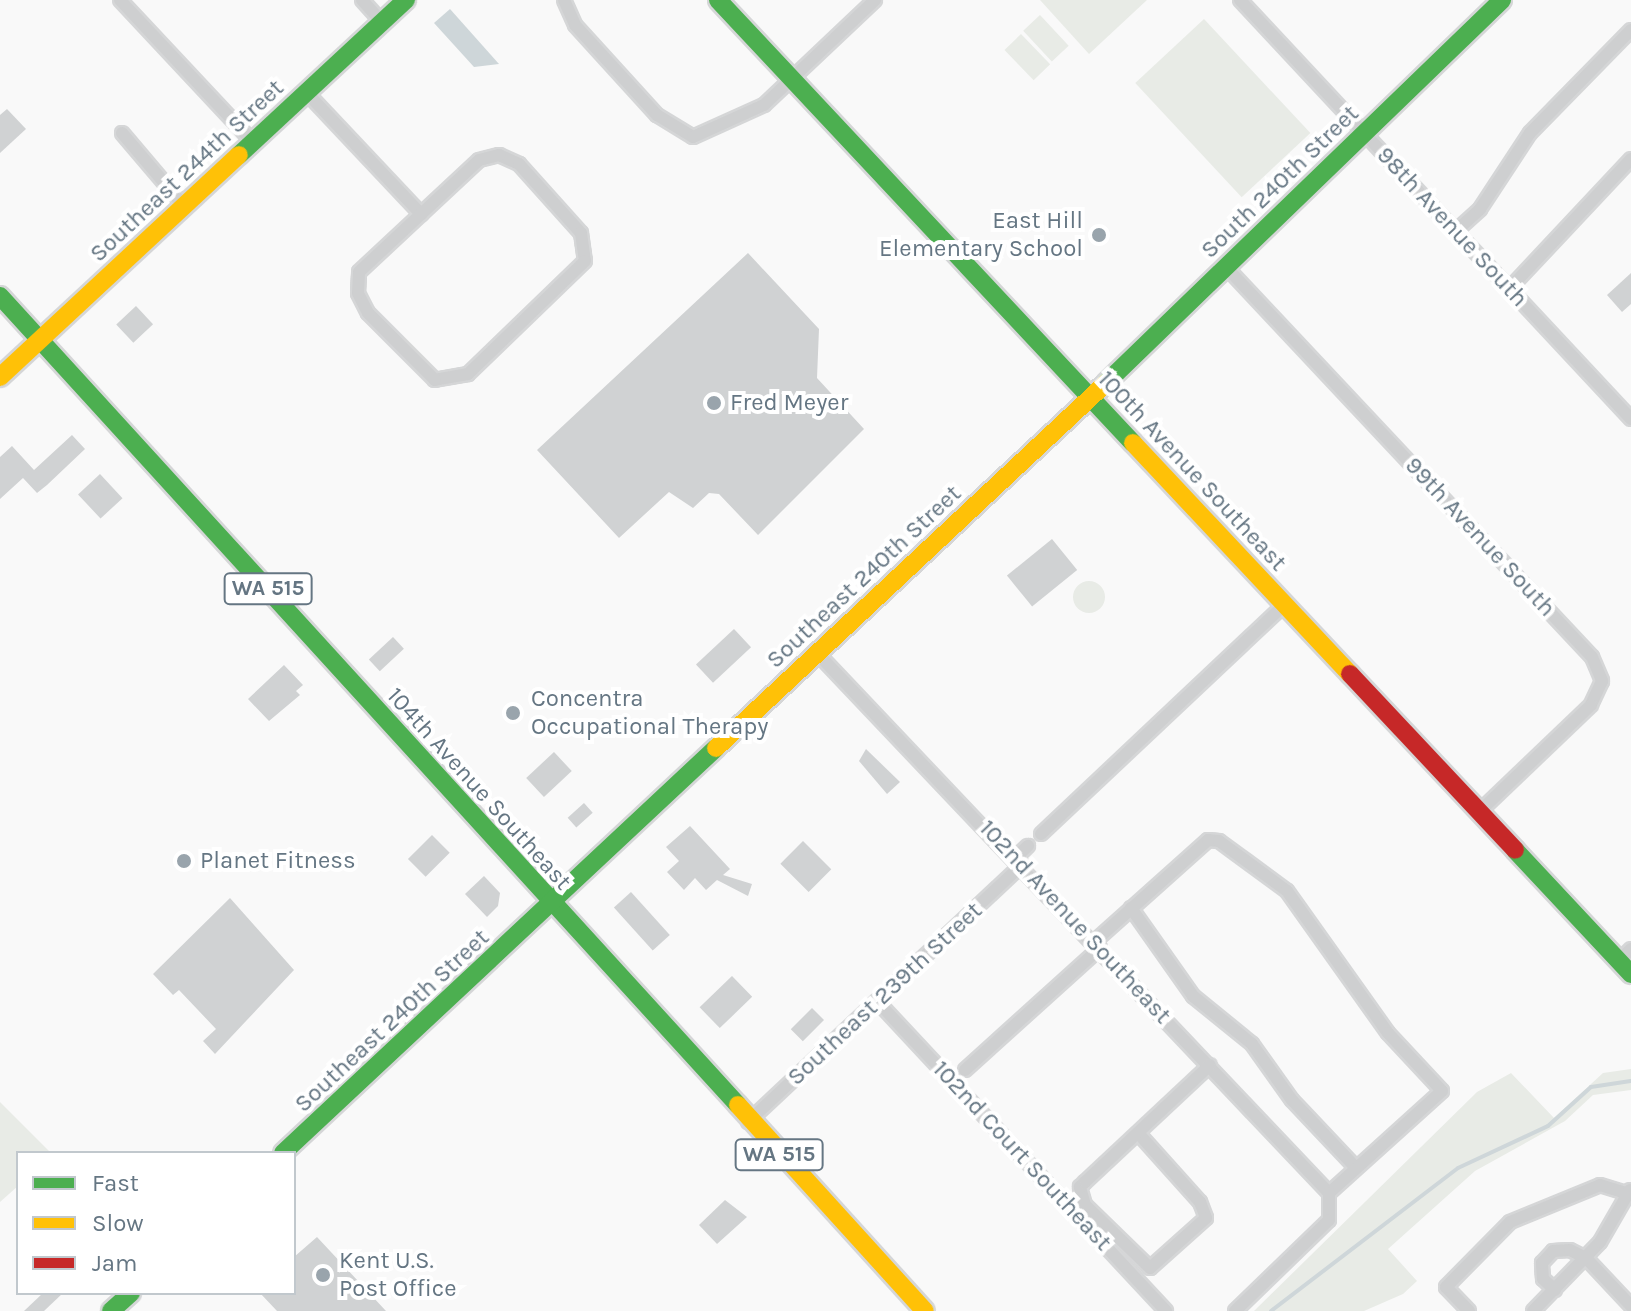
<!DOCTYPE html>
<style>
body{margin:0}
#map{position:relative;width:1631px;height:1311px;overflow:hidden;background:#f9f9f9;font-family:Karla,sans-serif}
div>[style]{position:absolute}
.green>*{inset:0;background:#e8ebe6;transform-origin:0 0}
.round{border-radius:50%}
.water>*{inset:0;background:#ced6d9}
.stream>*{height:4px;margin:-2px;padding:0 2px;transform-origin:2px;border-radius:2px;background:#ced6d9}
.building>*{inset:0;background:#d0d2d3;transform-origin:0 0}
.roads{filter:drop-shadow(2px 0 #d5d6d7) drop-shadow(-2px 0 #d5d6d7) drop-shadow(0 2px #d5d6d7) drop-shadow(0 -2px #d5d6d7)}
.street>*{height:12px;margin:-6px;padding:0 6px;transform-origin:6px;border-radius:6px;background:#cecfd0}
.fast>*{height:18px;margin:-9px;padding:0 9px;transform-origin:9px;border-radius:9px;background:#4caf50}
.slow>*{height:18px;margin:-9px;padding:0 9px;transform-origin:9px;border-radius:9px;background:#ffc107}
.jam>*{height:18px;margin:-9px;padding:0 9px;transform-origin:9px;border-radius:9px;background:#c62828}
.dots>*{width:22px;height:22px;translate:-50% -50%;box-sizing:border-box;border:4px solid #fff;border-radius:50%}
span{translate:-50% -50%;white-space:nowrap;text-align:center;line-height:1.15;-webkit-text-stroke:8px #fff;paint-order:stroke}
.shield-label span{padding:2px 6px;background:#fff;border:2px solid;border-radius:6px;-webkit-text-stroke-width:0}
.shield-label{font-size:22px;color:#657683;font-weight:700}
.street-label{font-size:24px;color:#657683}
.poi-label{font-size:24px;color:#657683}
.right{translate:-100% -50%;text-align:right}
.left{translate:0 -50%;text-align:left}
.legend{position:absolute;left:16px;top:1151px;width:280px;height:144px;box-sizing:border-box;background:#fff;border:2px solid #c1c8cd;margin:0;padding:10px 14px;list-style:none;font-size:24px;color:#657683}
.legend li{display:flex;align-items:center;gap:16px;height:40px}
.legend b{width:40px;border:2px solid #c1c8cd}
</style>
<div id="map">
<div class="green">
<div style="clip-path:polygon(1040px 0,1147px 0,1089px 54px)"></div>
<div style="left:1040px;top:15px;width:42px;height:23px;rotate:47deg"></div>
<div style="left:1204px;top:19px;width:156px;height:94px;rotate:47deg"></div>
<div style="left:1021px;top:34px;width:42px;height:23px;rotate:46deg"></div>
<div class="round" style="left:1073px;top:581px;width:32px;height:32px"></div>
<div style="clip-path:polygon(1631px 1069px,1631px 1090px,1593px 1095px,1565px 1121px,1475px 1171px,1388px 1249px,1417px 1281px,1403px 1294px,1364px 1311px,1254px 1311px,1477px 1092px,1511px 1073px,1554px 1118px,1603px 1073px)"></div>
<div style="clip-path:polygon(0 1102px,51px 1153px,18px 1153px,18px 1186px,0 1202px)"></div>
</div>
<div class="water">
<div style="clip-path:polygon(450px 9px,499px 64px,474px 67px,434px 23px)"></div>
</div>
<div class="stream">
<div style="left:1271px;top:1311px;width:235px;rotate:-37.4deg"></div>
<div style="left:1458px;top:1168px;width:99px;rotate:-25deg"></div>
<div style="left:1548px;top:1126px;width:58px;rotate:-42.2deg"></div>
<div style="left:1591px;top:1087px;width:40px;rotate:-8.5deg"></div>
</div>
<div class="building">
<div style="clip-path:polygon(7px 109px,26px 129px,0 153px,0 115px)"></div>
<div style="clip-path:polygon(748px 253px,819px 329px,817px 378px,864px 429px,758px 535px,719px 494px,709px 493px,693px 508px,669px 492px,619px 538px,537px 450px)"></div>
<div style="clip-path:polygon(1631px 273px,1631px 304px,1622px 312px,1607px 295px)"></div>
<div style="left:136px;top:306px;width:25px;height:27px;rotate:47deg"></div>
<div style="clip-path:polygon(72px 435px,85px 449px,47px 485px,37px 493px,23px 478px,0 499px,0 457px,12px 446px,34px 470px)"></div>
<div style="left:100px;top:474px;width:33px;height:30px;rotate:47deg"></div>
<div style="left:1052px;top:539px;width:40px;height:58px;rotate:51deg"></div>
<div style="left:734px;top:629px;width:25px;height:52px;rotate:47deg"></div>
<div style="left:393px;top:637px;width:16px;height:33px;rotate:47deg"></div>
<div style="clip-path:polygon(284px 665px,303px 685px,296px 691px,300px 695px,269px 721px,248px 699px)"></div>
<div style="clip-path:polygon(866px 749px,900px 782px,887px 794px,859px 761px)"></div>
<div style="left:554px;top:752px;width:26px;height:38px;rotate:47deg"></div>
<div style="left:584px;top:803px;width:13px;height:22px;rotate:48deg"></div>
<div style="clip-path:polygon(690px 826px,730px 869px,723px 875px,752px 884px,748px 896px,717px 880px,706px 890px,695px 878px,684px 890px,667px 872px,679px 861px,666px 847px)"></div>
<div style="left:432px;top:835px;width:25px;height:34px;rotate:45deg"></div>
<div style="left:803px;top:841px;width:40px;height:32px;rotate:45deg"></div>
<div style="clip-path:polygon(484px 876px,500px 893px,498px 906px,487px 917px,465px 894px)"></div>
<div style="left:631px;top:892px;width:58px;height:23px;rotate:48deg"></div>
<div style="clip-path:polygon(230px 898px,294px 970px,215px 1054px,203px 1041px,216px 1029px,179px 990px,173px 995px,153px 974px)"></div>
<div style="left:732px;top:976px;width:29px;height:45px;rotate:46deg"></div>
<div style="left:812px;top:1008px;width:17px;height:30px;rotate:45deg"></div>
<div style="clip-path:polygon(725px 1200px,747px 1217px,717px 1244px,699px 1225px)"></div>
<div style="clip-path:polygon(317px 1237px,386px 1311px,277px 1311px,260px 1293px,294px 1293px,294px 1257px)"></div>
<div style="clip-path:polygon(43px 1293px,63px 1293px,44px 1311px,24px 1311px)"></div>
</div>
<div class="roads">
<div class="street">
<div style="left:120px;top:0;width:195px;rotate:46.9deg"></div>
<div style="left:362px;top:0;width:30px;rotate:48deg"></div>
<div style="left:564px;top:0;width:27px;rotate:66deg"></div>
<div style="left:575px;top:25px;width:122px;rotate:47.7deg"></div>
<div style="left:657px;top:115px;width:42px;rotate:31.4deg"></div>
<div style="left:693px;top:137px;width:78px;rotate:-24.3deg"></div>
<div style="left:764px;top:105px;width:153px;rotate:-43.4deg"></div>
<div style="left:1240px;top:0;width:573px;rotate:46.98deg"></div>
<div style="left:306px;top:92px;width:168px;rotate:46.7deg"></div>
<div style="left:122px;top:133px;width:96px;rotate:49.7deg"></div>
<div style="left:499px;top:155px;width:22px;rotate:24deg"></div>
<div style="left:519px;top:164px;width:93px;rotate:48.1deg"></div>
<div style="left:581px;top:233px;width:28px;rotate:82deg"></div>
<div style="left:585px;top:261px;width:163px;rotate:136deg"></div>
<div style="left:468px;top:374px;width:34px;rotate:170deg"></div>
<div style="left:435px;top:380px;width:95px;rotate:-135deg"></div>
<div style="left:368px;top:313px;width:22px;rotate:-117deg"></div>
<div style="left:358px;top:293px;width:21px;rotate:-87deg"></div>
<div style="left:359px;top:272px;width:164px;rotate:-43deg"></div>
<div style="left:479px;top:160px;width:21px;rotate:-14deg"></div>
<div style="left:1457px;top:230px;width:31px;rotate:-42deg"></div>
<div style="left:1480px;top:209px;width:91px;rotate:-56.7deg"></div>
<div style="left:1530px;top:133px;width:144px;rotate:-45.6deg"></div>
<div style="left:1226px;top:267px;width:535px;rotate:46.82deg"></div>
<div style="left:1592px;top:657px;width:26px;rotate:67deg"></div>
<div style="left:1602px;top:681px;width:26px;rotate:115deg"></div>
<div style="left:1591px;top:705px;width:153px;rotate:136.3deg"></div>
<div style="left:1510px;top:288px;width:177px;rotate:-46.8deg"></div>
<div style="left:818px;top:654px;width:743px;rotate:46.53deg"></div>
<div style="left:1041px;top:834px;width:332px;rotate:-43.3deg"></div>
<div style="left:1015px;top:858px;width:18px;rotate:-43deg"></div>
<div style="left:1131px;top:908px;width:108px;rotate:54.8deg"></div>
<div style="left:1193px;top:996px;width:76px;rotate:39.1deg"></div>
<div style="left:1252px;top:1044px;width:69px;rotate:54.5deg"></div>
<div style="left:1292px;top:1100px;width:93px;rotate:46.7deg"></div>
<div style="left:1094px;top:942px;width:153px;rotate:-41.8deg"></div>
<div style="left:1208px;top:840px;width:11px;rotate:5deg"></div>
<div style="left:1219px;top:841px;width:84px;rotate:36.3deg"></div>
<div style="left:1287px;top:891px;width:174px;rotate:54.6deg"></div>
<div style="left:1388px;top:1033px;width:79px;rotate:47deg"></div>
<div style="left:1442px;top:1091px;width:152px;rotate:137.9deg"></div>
<div style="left:1329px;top:1193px;width:27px;rotate:90deg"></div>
<div style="left:1329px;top:1220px;width:131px;rotate:135.9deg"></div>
<div style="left:1619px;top:961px;width:17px;rotate:-45deg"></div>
<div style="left:877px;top:1001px;width:424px;rotate:47deg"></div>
<div style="left:965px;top:1070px;width:182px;rotate:-42.1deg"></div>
<div style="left:748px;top:1122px;width:376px;rotate:-43.2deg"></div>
<div style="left:1138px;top:1133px;width:93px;rotate:48.1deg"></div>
<div style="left:1200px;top:1202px;width:17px;rotate:69deg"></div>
<div style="left:1206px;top:1218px;width:75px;rotate:138.2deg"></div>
<div style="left:1150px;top:1268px;width:91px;rotate:-135.9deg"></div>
<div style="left:1085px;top:1205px;width:19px;rotate:-106deg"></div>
<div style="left:1080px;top:1187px;width:7px;rotate:-45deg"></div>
<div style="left:1085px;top:1182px;width:171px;rotate:-43.1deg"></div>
<div style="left:1555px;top:1290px;width:16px;rotate:-137deg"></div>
<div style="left:1543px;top:1279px;width:16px;rotate:-94deg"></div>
<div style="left:1542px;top:1263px;width:16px;rotate:-47deg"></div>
<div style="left:1553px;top:1251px;width:17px;rotate:-3deg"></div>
<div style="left:1570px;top:1250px;width:18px;rotate:27deg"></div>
<div style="left:1586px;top:1258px;width:66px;rotate:46.8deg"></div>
<div style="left:1469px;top:1311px;width:33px;rotate:-134deg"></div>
<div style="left:1446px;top:1287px;width:91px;rotate:-45.4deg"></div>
<div style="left:1510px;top:1222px;width:97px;rotate:-22.3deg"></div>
<div style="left:1600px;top:1185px;width:28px;rotate:17deg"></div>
<div style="left:1533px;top:1311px;width:96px;rotate:-45.8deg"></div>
<div style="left:1600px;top:1242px;width:60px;rotate:-60deg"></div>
</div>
<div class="fast">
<div style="left:718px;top:0;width:607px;rotate:46.87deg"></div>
<div style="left:239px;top:155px;width:228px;rotate:-42.9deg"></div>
<div style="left:0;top:296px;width:1095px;rotate:47.63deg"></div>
<div style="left:1106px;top:383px;width:551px;rotate:-44.04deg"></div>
<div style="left:1515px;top:850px;width:170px;rotate:46.9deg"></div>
<div style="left:283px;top:1153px;width:593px;rotate:-43.09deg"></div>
<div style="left:111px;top:1311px;width:27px;rotate:-42deg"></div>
</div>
<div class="slow">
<div style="left:0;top:377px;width:326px;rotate:-42.9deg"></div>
<div style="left:1133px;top:443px;width:317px;rotate:46.8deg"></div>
<div style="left:716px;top:748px;width:534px;rotate:-43.1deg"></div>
<div style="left:738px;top:1105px;width:278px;rotate:47.8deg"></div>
</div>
<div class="jam">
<div style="left:1350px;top:674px;width:241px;rotate:46.8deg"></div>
</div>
</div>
<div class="dots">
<div style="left:1099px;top:235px;background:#99a4ac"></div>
<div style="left:714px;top:403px;background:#99a4ac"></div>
<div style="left:513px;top:713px;background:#99a4ac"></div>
<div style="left:184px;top:861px;background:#99a4ac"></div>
<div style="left:323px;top:1275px;background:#99a4ac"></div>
</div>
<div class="shield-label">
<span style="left:268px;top:589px">WA 515</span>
<span style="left:779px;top:1155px">WA 515</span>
</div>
<div class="street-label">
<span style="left:187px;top:171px;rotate:-43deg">Southeast 244th Street</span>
<span style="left:1280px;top:182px;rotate:-44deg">South 240th Street</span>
<span style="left:1452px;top:227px;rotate:47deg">98th Avenue South</span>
<span style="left:1192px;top:471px;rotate:47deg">100th Avenue Southeast</span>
<span style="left:1480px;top:537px;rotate:47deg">99th Avenue South</span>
<span style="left:864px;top:577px;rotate:-43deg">Southeast 240th Street</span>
<span style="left:479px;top:789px;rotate:48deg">104th Avenue Southeast</span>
<span style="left:1075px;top:922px;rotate:47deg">102nd Avenue Southeast</span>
<span style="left:885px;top:994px;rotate:-43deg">Southeast 239th Street</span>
<span style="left:392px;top:1021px;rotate:-43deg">Southeast 240th Street</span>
<span style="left:1022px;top:1156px;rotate:47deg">102nd Court Southeast</span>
</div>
<div class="poi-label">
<span class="right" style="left:1083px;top:235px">East Hill<br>Elementary School</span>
<span class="left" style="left:730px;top:403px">Fred Meyer</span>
<span class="left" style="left:531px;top:713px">Concentra<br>Occupational Therapy</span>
<span class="left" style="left:200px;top:861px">Planet Fitness</span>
<span class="left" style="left:339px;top:1275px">Kent U.S.<br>Post Office</span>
</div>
<ul class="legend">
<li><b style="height:10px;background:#4caf50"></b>Fast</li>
<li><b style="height:10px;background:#ffc107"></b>Slow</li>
<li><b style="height:10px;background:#c62828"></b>Jam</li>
</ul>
</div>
